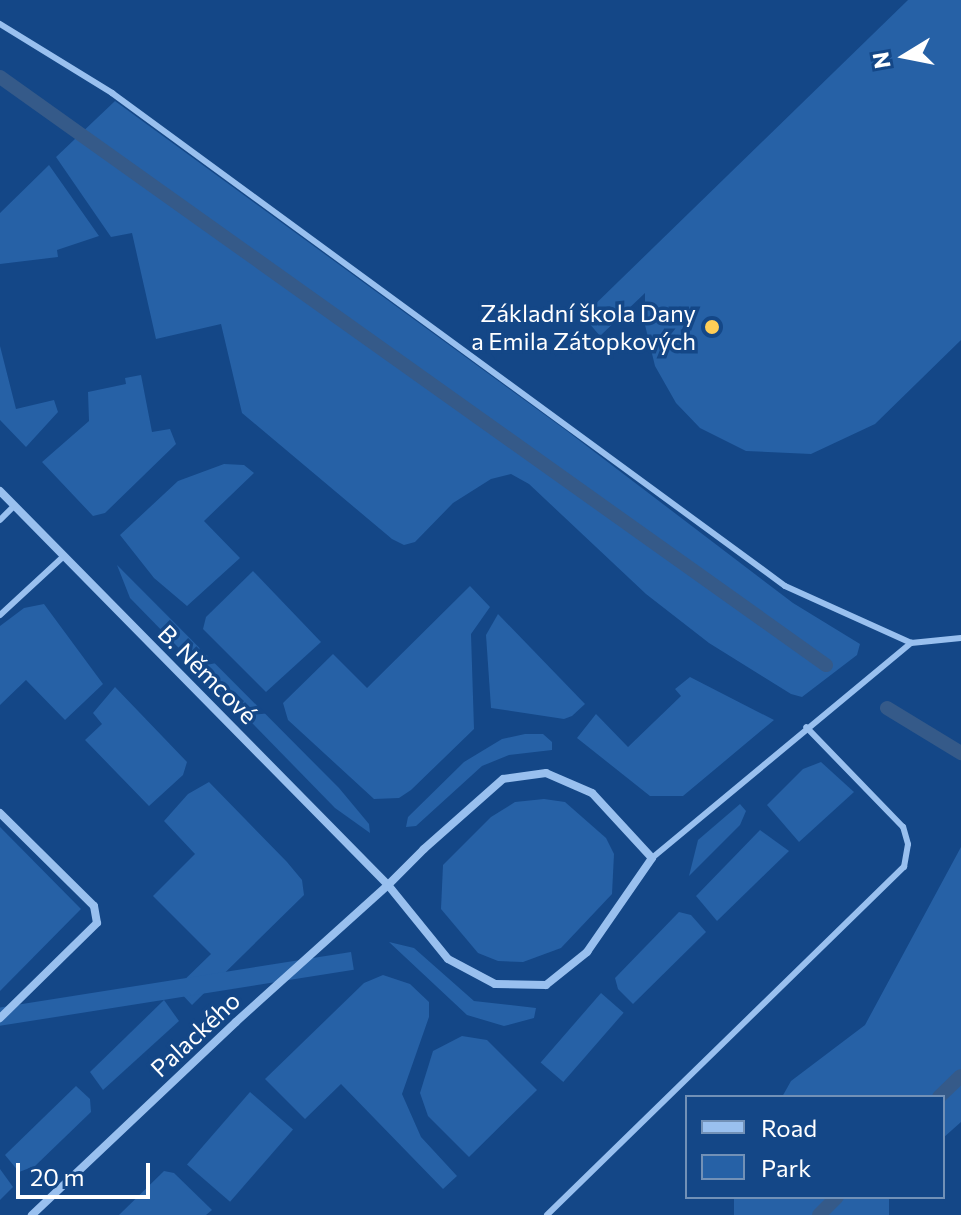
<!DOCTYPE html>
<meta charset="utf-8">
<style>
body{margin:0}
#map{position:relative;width:961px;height:1215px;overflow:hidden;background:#144787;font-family:Commissioner,sans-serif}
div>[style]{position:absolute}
.green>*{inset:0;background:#2661a6;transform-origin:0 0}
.stream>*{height:14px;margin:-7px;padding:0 7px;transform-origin:7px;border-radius:7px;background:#355a89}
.service>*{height:6px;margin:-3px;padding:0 3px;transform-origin:3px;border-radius:3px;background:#99c0ef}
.minor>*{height:8px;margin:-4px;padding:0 4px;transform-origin:4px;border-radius:4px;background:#99c0ef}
.dots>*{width:22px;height:22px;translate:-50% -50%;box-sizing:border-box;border:4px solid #144787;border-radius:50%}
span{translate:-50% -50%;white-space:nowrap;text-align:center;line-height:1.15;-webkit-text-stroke:7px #144787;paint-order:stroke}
.poi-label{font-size:24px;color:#fff}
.right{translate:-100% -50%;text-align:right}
.street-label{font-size:24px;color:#fff}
.legend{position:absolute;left:685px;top:1095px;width:260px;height:104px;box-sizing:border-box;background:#144787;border:2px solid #7291b7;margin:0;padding:10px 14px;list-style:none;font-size:24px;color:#fff}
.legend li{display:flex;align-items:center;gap:16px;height:40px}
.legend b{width:40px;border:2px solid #7291b7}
.north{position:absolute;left:865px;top:16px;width:80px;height:80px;-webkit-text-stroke:6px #144787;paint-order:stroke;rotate:260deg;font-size:22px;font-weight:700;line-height:32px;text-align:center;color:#fff}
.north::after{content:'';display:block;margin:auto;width:28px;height:36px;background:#fff;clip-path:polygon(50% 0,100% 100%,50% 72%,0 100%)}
.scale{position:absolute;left:16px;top:1163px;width:134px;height:36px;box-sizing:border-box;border:4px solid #fff;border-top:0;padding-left:10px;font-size:24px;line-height:28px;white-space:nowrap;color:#fff;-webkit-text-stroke:6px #144787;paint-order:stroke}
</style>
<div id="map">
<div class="green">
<div style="clip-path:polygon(908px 0,961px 0,961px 340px,875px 424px,811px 454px,746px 451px,700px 428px,676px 403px,655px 366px,645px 325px,645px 293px,600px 336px,583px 316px)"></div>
<div style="clip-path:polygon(115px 101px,567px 431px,793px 603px,860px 644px,857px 655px,802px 697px,791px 694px,709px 643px,646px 594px,529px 484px,511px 474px,491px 479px,453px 503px,415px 542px,404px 545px,392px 539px,242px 413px,221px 324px,156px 339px,132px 233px,111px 237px,56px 157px)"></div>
<div style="clip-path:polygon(49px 165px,99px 236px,57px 250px,58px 257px,0 264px,0 213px)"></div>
<div style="clip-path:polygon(0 346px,16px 409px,54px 400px,58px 412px,26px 447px,0 420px)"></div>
<div style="clip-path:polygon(141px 375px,152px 432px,170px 429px,176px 444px,105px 513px,93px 516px,42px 462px,89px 421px,88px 392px,126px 384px,125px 378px)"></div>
<div style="clip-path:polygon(224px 464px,244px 465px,254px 473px,204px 521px,240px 558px,187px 606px,154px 578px,120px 535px,178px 481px)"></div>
<div style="clip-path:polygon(117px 565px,339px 788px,369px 824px,370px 833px,335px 808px,130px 598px)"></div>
<div style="clip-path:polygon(253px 571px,321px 642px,266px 692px,203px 629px,206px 617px)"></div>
<div style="clip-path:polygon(470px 586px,490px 607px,471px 634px,474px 729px,411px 790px,399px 798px,374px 799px,288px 720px,283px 703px,333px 654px,367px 688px)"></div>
<div style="clip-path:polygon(44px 604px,103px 684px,65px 720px,26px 680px,0 705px,0 626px,24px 608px)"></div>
<div style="clip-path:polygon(498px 614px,585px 704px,572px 716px,564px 719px,491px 708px,486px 635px)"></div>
<div style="clip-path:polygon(690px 677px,774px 720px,683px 796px,650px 796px,577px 738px,596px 714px,628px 747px,681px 696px,675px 689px)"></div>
<div style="clip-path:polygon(115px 687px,187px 762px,183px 775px,149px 806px,85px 740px,102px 724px,93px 713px)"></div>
<div style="clip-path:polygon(525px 734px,543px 734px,552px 742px,552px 750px,509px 755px,482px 766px,416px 826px,406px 827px,408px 817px,464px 762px,502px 739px)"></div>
<div style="clip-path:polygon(821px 762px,854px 792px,799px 842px,767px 805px,803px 769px)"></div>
<div style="clip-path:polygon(209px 782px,287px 862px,302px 880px,304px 895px,192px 1005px,176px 988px,211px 954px,153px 896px,195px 854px,164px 821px,188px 794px)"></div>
<div style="clip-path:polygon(544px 799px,565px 802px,606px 838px,614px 854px,612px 894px,561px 948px,523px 962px,498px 961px,478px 953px,441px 909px,443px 865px,491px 817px,515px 802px)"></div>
<div style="clip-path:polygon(740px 804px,746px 811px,740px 825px,689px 876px,698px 840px)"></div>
<div style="clip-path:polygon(0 827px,81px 909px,0 991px)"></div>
<div style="clip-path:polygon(760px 830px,789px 851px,717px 921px,696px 896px)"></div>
<div style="clip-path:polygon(961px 847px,961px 1122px,943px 1138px,943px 1097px,782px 1097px,791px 1081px,865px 1025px)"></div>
<div style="clip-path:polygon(679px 912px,691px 915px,706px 932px,633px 1004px,618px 989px,615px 978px)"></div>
<div style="clip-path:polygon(389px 942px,414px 948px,474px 1001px,536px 1008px,534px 1018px,504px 1026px,467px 1015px)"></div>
<div style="left:351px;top:952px;width:18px;height:377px;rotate:81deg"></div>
<div style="clip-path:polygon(383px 975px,410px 984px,429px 1002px,429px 1017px,402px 1094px,421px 1137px,457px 1176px,443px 1189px,341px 1084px,305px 1119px,265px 1079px,364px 983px)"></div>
<div style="left:601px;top:993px;width:30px;height:92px;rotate:41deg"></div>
<div style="clip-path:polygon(164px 1000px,179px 1021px,103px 1090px,90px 1072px)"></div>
<div style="clip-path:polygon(462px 1036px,487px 1040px,537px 1090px,469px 1157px,428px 1116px,420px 1093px,433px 1051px)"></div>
<div style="clip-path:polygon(76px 1086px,90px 1099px,91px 1112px,35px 1166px,19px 1172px,5px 1155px)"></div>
<div style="left:250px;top:1092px;width:57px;height:96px;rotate:41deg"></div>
<div style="clip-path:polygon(0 1169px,13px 1187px,0 1200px)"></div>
<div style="clip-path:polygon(164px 1171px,174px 1173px,212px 1210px,206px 1215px,119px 1215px)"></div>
<div style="left:734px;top:1197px;width:155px;height:18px"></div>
</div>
<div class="stream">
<div style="left:0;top:77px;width:1014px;rotate:35.45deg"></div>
<div style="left:887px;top:708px;width:87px;rotate:31.3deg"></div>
<div style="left:939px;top:1097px;width:30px;rotate:-44deg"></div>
<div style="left:819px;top:1215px;width:25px;rotate:-45deg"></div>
</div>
<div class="service">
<div style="left:0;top:24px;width:132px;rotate:31.6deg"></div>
<div style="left:112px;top:93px;width:834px;rotate:36.22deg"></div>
<div style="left:785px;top:586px;width:138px;rotate:24.3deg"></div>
<div style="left:0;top:520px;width:20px;rotate:-45deg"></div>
<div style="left:0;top:615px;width:87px;rotate:-42.7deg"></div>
<div style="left:652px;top:858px;width:337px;rotate:-39.7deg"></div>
<div style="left:911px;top:643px;width:50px;rotate:-5.7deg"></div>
<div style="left:547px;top:1215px;width:499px;rotate:-44.3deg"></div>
<div style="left:904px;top:867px;width:23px;rotate:-80deg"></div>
<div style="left:908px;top:844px;width:18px;rotate:-106deg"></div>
<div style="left:903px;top:827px;width:139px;rotate:-134.1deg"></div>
</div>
<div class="minor">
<div style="left:0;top:491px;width:553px;rotate:45.44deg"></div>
<div style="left:388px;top:885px;width:95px;rotate:51deg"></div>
<div style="left:448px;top:959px;width:53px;rotate:28deg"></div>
<div style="left:495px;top:984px;width:51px;rotate:1.1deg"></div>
<div style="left:546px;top:985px;width:53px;rotate:-38.8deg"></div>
<div style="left:587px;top:952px;width:114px;rotate:-55.3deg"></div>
<div style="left:652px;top:858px;width:88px;rotate:-132.7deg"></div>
<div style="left:592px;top:793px;width:50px;rotate:-156.5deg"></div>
<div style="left:546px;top:773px;width:43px;rotate:172.1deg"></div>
<div style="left:503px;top:779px;width:106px;rotate:138.5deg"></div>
<div style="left:424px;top:849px;width:51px;rotate:135deg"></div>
<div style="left:388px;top:885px;width:205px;rotate:138deg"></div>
<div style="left:236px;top:1022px;width:281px;rotate:136.6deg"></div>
<div style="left:0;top:813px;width:132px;rotate:44.7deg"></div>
<div style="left:94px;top:906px;width:17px;rotate:80deg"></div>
<div style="left:97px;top:923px;width:136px;rotate:135.6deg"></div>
</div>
<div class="dots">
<div style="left:712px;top:327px;background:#ffce57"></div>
</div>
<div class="poi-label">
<span class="right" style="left:696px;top:327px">Základní škola Dany<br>a Emila Zátopkových</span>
</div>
<div class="street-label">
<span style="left:208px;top:674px;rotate:45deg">B. Němcové</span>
<span style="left:195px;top:1034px;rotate:-43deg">Palackého</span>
</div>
<ul class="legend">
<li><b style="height:10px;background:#99c0ef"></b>Road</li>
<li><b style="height:22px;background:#2661a6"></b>Park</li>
</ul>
<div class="north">N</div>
<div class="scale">20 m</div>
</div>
